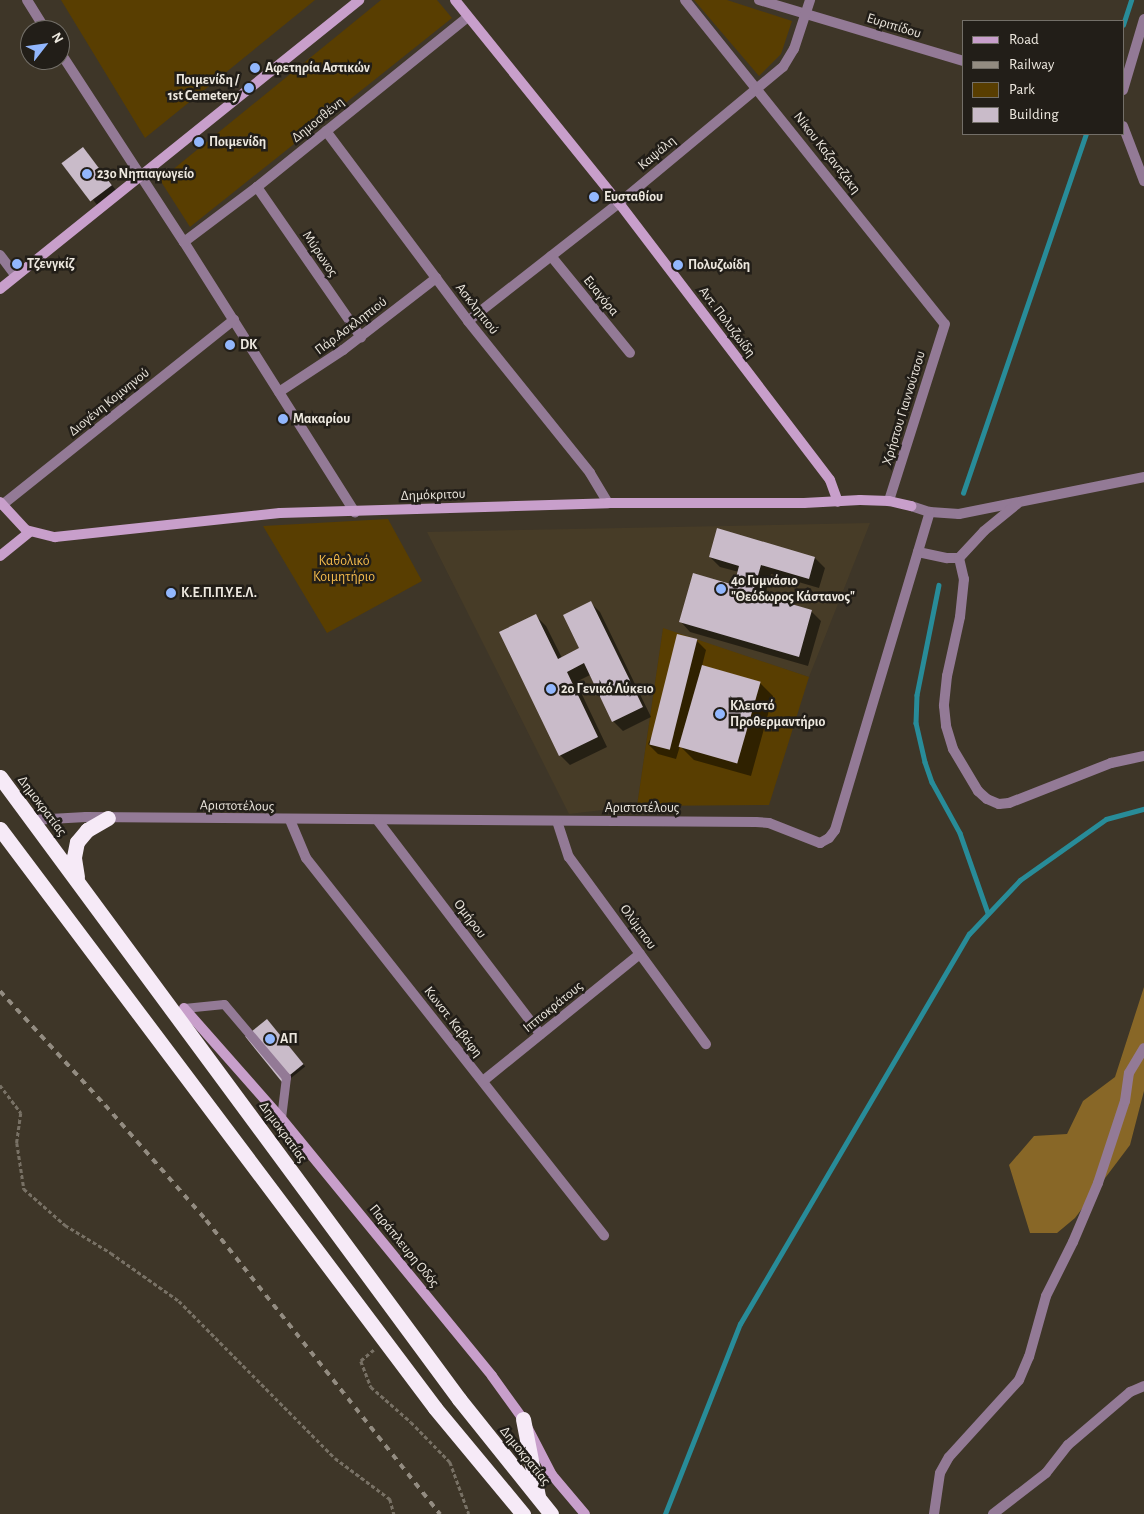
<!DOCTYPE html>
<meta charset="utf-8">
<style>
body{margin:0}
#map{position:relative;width:1144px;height:1514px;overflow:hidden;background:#3e3628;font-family:"Alegreya Sans",sans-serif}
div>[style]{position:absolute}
.built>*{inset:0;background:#473c27}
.green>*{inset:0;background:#593e01}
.forest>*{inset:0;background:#886727}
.shadow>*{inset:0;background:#0007;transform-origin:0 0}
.stream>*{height:4.5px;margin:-2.25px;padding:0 2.25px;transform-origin:2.25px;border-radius:2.25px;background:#288c99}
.building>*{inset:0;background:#c9bbc9;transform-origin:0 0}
.path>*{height:2.5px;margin-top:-1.25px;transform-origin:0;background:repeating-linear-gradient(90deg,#787165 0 4px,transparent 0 6.5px)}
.lane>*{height:9px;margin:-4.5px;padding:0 4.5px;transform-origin:4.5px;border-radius:4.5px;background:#937a96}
.street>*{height:10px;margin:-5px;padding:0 5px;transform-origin:5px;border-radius:5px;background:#937a96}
.secondary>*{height:10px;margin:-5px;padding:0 5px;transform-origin:5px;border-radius:5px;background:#c89fcb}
.highway>*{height:15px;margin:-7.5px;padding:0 7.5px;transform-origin:7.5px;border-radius:7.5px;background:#f6eaf7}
.rail>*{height:4px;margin-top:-2px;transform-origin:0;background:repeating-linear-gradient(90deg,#938c81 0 6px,transparent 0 12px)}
.dots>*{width:14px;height:14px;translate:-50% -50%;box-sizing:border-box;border:2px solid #221e18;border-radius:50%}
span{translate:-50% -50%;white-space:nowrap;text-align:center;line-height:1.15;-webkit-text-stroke:5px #221e18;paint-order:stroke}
.street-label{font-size:14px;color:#ede8df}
.poi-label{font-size:14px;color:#ede8df;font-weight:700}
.left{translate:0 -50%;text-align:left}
.right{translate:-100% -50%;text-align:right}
.park-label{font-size:14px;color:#f8be4d}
.legend{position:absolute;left:962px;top:20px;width:162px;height:115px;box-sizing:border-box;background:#221e18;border:1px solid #736f68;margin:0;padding:6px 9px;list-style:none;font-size:15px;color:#ede8df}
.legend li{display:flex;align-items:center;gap:10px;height:25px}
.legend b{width:25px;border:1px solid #736f68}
.north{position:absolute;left:20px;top:20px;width:50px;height:50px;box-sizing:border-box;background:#221e18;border:1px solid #736f68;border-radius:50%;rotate:60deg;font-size:14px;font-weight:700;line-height:20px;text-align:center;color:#ede8df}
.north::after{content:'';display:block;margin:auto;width:18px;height:22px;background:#92b7fd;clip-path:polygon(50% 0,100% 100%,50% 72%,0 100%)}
</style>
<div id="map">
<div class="built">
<div style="clip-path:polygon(870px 523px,809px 677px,663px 629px,637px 806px,569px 814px,427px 532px)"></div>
</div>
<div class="green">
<div style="clip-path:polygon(61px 0,315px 0,145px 138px)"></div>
<div style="clip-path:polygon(381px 0,437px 0,452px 18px,190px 227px,160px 180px)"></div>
<div style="clip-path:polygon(694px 0,727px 0,792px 21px,781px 54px,759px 76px)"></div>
<div style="clip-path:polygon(388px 519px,422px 581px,327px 633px,263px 526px)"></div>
<div style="clip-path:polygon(663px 628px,809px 677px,769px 805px,637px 806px)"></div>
</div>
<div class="forest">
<div style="clip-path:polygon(1144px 987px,1144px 1091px,1130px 1145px,1075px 1218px,1057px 1233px,1030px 1233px,1009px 1165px,1034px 1136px,1067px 1134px,1083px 1101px,1115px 1077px)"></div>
</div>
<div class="shadow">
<div style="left:83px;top:148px;width:61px;height:24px;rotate:52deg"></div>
<div style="clip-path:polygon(710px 557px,815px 558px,825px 568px,819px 588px,771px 574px,764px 598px,811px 611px,821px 621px,808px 666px,690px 632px,681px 622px,735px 586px,739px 572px,720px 567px)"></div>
<div style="clip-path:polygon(591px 603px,600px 612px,651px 717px,623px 731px,613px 721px,590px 675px,576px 682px,607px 747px,570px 765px,560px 755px,536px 616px,546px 626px,562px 658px,581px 649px)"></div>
<div style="clip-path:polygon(696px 640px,706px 650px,702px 666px,760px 683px,773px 696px,751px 776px,694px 760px,680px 746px,676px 759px,658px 754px,648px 744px)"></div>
<div style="left:270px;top:1023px;width:56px;height:27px;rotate:51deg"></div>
</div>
<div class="stream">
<div style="left:1123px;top:25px;width:26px;rotate:-72deg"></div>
<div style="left:963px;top:493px;width:379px;rotate:-71.1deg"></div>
<div style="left:939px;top:585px;width:112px;rotate:101.3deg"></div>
<div style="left:917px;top:695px;width:28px;rotate:92deg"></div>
<div style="left:916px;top:723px;width:40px;rotate:77deg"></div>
<div style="left:925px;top:762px;width:21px;rotate:71deg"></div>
<div style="left:932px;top:782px;width:58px;rotate:61.2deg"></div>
<div style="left:960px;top:833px;width:85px;rotate:70.7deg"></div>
<div style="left:665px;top:1514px;width:204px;rotate:-68.5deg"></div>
<div style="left:740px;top:1324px;width:452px;rotate:-59.6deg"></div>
<div style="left:969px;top:934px;width:74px;rotate:-46.6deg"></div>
<div style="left:1020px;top:880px;width:105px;rotate:-35.3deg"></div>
<div style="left:1106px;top:819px;width:39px;rotate:-15deg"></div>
</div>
<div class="building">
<div style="left:83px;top:147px;width:48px;height:27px;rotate:53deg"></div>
<div style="clip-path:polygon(717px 528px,815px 557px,809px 579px,761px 565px,753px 593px,812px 610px,799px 657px,679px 622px,693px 573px,734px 585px,739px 566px,709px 557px)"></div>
<div style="clip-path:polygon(591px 601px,643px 707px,612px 722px,584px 663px,567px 672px,598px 737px,559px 756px,499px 632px,536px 614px,558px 659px,579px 648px,563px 615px)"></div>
<div style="left:677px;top:634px;width:21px;height:114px;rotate:14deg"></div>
<div style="left:702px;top:665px;width:61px;height:85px;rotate:16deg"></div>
<div style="left:267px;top:1019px;width:58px;height:28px;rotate:51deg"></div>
</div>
<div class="path">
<div style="left:0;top:1085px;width:35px;rotate:53deg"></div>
<div style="left:21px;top:1113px;width:30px;rotate:98deg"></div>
<div style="left:17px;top:1143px;width:47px;rotate:81.3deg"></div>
<div style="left:24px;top:1189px;width:55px;rotate:41.3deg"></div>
<div style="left:65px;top:1225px;width:54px;rotate:31.3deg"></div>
<div style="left:111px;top:1253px;width:83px;rotate:35.2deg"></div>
<div style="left:179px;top:1301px;width:221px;rotate:45.2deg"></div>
<div style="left:335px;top:1458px;width:69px;rotate:36.7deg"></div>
<div style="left:390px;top:1499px;width:16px;rotate:75deg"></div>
<div style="left:374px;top:1350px;width:17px;rotate:140deg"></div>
<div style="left:361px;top:1361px;width:28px;rotate:69deg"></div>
<div style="left:371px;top:1387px;width:53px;rotate:41.2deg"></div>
<div style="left:411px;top:1422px;width:56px;rotate:45.7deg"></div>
<div style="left:450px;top:1462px;width:55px;rotate:69.9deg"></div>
</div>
<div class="lane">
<div style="left:184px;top:1008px;width:40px;rotate:-5.7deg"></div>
<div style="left:224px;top:1004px;width:96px;rotate:49.7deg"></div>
<div style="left:286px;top:1077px;width:41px;rotate:97deg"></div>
</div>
<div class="street">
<div style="left:27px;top:0;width:36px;rotate:58deg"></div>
<div style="left:685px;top:0;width:415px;rotate:51.3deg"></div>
<div style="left:945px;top:324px;width:186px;rotate:107.6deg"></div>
<div style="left:759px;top:0;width:213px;rotate:16.6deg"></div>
<div style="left:60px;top:52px;width:227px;rotate:56.9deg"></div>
<div style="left:184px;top:242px;width:320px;rotate:57.7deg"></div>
<div style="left:1123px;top:90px;width:74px;rotate:-73.5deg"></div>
<div style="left:1123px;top:126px;width:59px;rotate:69.1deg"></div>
<div style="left:326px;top:131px;width:237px;rotate:53.2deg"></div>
<div style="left:468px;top:321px;width:195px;rotate:51.2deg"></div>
<div style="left:590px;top:473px;width:35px;rotate:59deg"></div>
<div style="left:257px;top:187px;width:183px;rotate:55.3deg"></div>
<div style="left:184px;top:242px;width:91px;rotate:-37deg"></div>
<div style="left:257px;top:187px;width:271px;rotate:-38.9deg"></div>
<div style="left:0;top:255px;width:26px;rotate:53deg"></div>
<div style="left:551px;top:256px;width:125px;rotate:50.8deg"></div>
<div style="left:468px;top:321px;width:192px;rotate:-38deg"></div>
<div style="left:619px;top:203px;width:213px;rotate:-39.7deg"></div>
<div style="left:783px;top:67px;width:21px;rotate:-59deg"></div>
<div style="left:794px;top:49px;width:52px;rotate:-71.9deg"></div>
<div style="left:279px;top:392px;width:77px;rotate:-33.3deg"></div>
<div style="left:343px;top:350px;width:118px;rotate:-37.7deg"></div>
<div style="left:2px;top:505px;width:297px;rotate:-38.6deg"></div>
<div style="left:911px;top:506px;width:20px;rotate:18deg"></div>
<div style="left:930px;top:512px;width:29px;rotate:4deg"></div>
<div style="left:959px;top:514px;width:189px;rotate:-11.3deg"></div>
<div style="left:918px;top:552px;width:30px;rotate:12deg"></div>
<div style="left:947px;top:558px;width:12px"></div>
<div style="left:959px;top:558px;width:37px;rotate:-47deg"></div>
<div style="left:984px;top:531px;width:43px;rotate:-39.3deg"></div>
<div style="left:959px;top:558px;width:22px;rotate:77deg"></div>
<div style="left:964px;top:579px;width:38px;rotate:96deg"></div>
<div style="left:960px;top:617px;width:60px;rotate:102.4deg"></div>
<div style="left:947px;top:676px;width:30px;rotate:96deg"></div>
<div style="left:944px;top:706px;width:20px;rotate:84deg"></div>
<div style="left:946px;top:726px;width:24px;rotate:73deg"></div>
<div style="left:953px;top:749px;width:49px;rotate:59.2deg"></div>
<div style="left:978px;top:791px;width:12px;rotate:42deg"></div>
<div style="left:987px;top:799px;width:13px;rotate:23deg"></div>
<div style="left:999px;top:804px;width:10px;rotate:-6deg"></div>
<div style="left:1009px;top:803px;width:110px;rotate:-21.4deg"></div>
<div style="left:1111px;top:763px;width:34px;rotate:-12deg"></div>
<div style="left:32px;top:820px;width:54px;rotate:-3.2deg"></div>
<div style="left:86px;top:817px;width:670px;rotate:0.43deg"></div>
<div style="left:756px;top:822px;width:13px;rotate:4deg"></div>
<div style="left:769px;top:823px;width:55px;rotate:21.4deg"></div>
<div style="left:820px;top:843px;width:10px;rotate:-29deg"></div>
<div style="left:829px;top:838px;width:10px;rotate:-53deg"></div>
<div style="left:835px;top:830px;width:332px;rotate:-73.4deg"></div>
<div style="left:290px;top:820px;width:41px;rotate:67.2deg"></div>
<div style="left:306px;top:858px;width:481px;rotate:51.7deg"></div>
<div style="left:378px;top:821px;width:268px;rotate:52.7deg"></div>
<div style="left:557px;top:821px;width:38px;rotate:72deg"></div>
<div style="left:569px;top:857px;width:232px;rotate:53.8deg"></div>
<div style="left:483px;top:1081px;width:202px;rotate:-39deg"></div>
<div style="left:934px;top:1514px;width:41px;rotate:-81.7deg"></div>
<div style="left:940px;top:1473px;width:18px;rotate:-61deg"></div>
<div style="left:949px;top:1457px;width:104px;rotate:-47.7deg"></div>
<div style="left:1019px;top:1380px;width:25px;rotate:-67deg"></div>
<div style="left:1029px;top:1357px;width:63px;rotate:-74.4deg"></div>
<div style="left:1046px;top:1296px;width:60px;rotate:-63.4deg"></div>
<div style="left:1073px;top:1242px;width:64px;rotate:-67deg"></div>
<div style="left:1098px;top:1183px;width:86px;rotate:-71.8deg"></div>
<div style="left:1125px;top:1101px;width:28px;rotate:-82deg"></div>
<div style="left:1129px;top:1073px;width:29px;rotate:-59deg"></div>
<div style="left:993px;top:1514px;width:67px;rotate:-37.7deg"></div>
<div style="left:1046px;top:1473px;width:36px;rotate:-52deg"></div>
<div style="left:1068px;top:1445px;width:82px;rotate:-40.5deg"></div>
<div style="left:1130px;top:1392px;width:15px;rotate:-23deg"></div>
</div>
<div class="secondary">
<div style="left:455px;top:0;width:261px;rotate:51.1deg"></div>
<div style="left:619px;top:203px;width:348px;rotate:52.7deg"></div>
<div style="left:830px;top:480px;width:23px;rotate:70deg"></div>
<div style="left:0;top:289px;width:461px;rotate:-38.8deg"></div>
<div style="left:0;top:502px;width:38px;rotate:47deg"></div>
<div style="left:26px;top:530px;width:30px;rotate:14deg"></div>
<div style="left:55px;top:537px;width:226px;rotate:-6.1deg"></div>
<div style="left:280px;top:513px;width:328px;rotate:-1.7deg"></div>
<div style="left:608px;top:503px;width:196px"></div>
<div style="left:804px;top:503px;width:56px;rotate:-3.1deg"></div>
<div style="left:860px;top:500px;width:29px;rotate:2deg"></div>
<div style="left:889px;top:501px;width:23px;rotate:13deg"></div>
<div style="left:0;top:556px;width:38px;rotate:-39deg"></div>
<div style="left:184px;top:1008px;width:147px;rotate:48.6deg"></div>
<div style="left:281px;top:1118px;width:333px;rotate:50.7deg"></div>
<div style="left:492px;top:1376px;width:53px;rotate:54.2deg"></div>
<div style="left:523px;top:1419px;width:63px;rotate:62.6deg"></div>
<div style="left:552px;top:1475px;width:51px;rotate:49.8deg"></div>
</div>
<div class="highway">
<div style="left:0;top:777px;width:773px;rotate:53.57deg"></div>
<div style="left:459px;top:1399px;width:147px;rotate:51.3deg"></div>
<div style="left:0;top:829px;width:724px;rotate:53.08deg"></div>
<div style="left:435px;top:1408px;width:138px;rotate:50.3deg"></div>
<div style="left:77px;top:877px;width:20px;rotate:-99deg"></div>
<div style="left:74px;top:857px;width:15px;rotate:-79deg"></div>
<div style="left:77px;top:842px;width:16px;rotate:-50deg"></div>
<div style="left:87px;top:830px;width:24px;rotate:-30deg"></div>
<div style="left:523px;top:1419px;width:78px;rotate:79deg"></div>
</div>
<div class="rail">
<div style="left:0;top:991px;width:155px;rotate:47.4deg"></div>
<div style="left:105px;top:1105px;width:153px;rotate:48.7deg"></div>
<div style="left:206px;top:1220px;width:376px;rotate:51.5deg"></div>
</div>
<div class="dots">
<div style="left:255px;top:68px;background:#92b7fd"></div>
<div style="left:249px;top:88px;background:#92b7fd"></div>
<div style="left:199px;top:142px;background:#92b7fd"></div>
<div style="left:87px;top:174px;background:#92b7fd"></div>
<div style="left:594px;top:197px;background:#92b7fd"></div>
<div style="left:17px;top:264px;background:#92b7fd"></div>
<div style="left:678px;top:265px;background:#92b7fd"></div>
<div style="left:230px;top:345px;background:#92b7fd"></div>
<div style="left:283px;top:419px;background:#92b7fd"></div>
<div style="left:721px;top:589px;background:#92b7fd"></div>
<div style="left:171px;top:593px;background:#92b7fd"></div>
<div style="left:551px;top:689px;background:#92b7fd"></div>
<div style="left:720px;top:714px;background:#92b7fd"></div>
<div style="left:270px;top:1039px;background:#92b7fd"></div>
</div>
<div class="street-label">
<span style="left:894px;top:26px;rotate:17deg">Ευριπίδου</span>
<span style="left:318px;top:120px;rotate:-39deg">Δημοσθένη</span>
<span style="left:657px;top:153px;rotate:-40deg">Καψάλη</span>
<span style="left:827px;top:153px;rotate:52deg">Νίκου Καζαντζάκη</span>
<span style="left:320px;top:254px;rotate:56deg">Μύρωνος</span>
<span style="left:601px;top:296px;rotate:51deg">Ευαγόρα</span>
<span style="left:477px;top:309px;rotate:52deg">Ασκληπιού</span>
<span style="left:727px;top:322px;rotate:53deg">Αντ. Πολυζωίδη</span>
<span style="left:351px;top:326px;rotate:-37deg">Πάρ.Ασκληπιού</span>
<span style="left:109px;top:402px;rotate:-39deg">Διογένη Κομνηνού</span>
<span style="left:904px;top:408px;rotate:-73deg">Χρήστου Γιαννούτσου</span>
<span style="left:433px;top:495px;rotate:-2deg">Δημόκριτου</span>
<span style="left:42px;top:806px;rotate:53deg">Δημοκρατίας</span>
<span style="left:237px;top:806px;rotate:1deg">Αριστοτέλους</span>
<span style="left:642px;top:808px">Αριστοτέλους</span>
<span style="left:470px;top:919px;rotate:53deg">Ομήρου</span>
<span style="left:638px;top:927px;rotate:54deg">Ολύμπου</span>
<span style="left:553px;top:1007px;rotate:-39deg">Ιπποκράτους</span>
<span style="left:453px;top:1022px;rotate:52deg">Κωνστ. Καβάφη</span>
<span style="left:283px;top:1132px;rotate:54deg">Δημοκρατίας</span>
<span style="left:404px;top:1246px;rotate:51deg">Παράπλευρη Οδός</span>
<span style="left:525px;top:1456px;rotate:51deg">Δημοκρατίας</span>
</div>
<div class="poi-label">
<span class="left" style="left:265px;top:68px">Αφετηρία Αστικών</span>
<span class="right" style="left:239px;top:88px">Ποιμενίδη /<br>1st Cemetery</span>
<span class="left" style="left:209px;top:142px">Ποιμενίδη</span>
<span class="left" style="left:97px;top:174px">23ο Νηπιαγωγείο</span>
<span class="left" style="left:604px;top:197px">Ευσταθίου</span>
<span class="left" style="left:27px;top:264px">Τζενγκίζ</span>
<span class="left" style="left:688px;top:265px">Πολυζωίδη</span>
<span class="left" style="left:240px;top:345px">DK</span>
<span class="left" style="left:293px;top:419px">Μακαρίου</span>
<span class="left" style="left:731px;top:589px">4ο Γυμνάσιο<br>"Θεόδωρος Κάστανος"</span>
<span class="left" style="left:181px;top:593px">Κ.Ε.Π.Π.Υ.Ε.Λ.</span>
<span class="left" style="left:561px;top:689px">2ο Γενικό Λύκειο</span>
<span class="left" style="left:730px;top:714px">Κλειστό<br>Προθερμαντήριο</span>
<span class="left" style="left:280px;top:1039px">ΑΠ</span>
</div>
<div class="park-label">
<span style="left:344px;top:569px">Καθολικό<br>Κοιμητήριο</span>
</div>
<ul class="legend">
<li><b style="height:6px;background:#c89fcb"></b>Road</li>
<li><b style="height:6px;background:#938c81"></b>Railway</li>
<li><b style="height:14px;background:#593e01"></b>Park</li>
<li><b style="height:14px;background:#c9bbc9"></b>Building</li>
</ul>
<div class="north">N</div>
</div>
